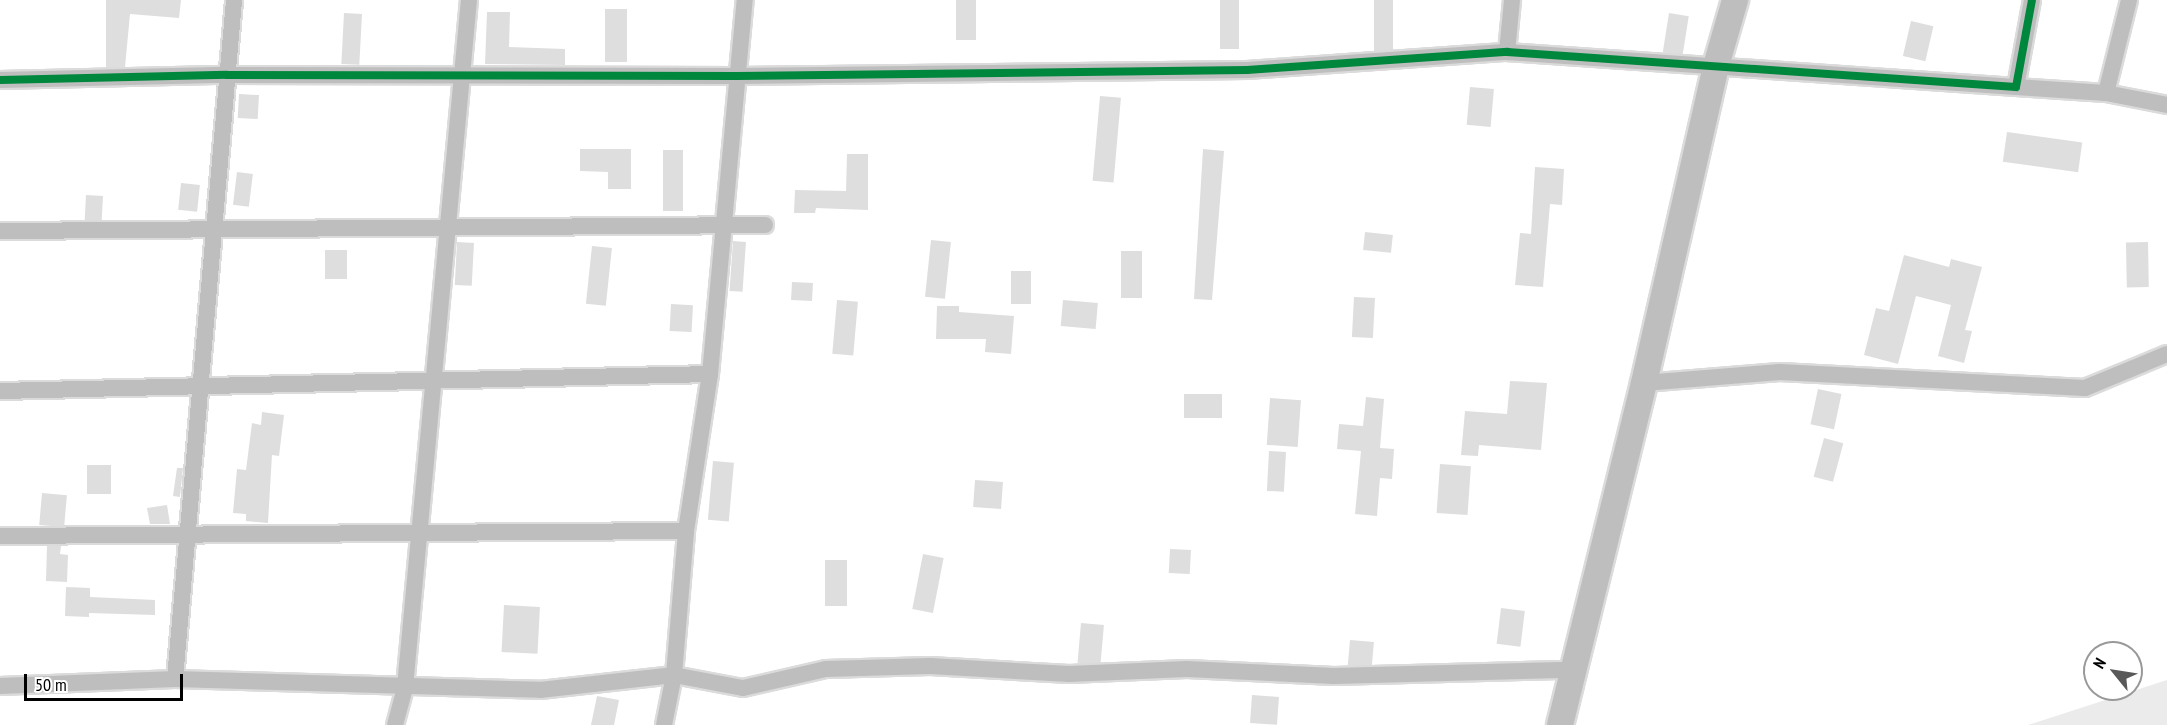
<!DOCTYPE html>
<style>
body{margin:0}
#map{position:relative;width:2167px;height:725px;overflow:hidden;background:#fff;font-family:"PT Sans Narrow",sans-serif}
div>[style]{position:absolute}
.green>*{inset:0;background:#ebebeb}
.building>*{inset:0;background:#dedede;transform-origin:0 0}
.roads{filter:drop-shadow(2px 0 #dbdbdb) drop-shadow(-2px 0 #dbdbdb) drop-shadow(0 2px #dbdbdb) drop-shadow(0 -2px #dbdbdb)}
.minor>*{height:16px;margin:-8px;padding:0 8px;transform-origin:8px;border-radius:8px;background:#bebebe}
.primary>*{height:26px;margin:-13px;padding:0 13px;transform-origin:13px;border-radius:13px;background:#bebebe}
.cycleway>*{height:8px;margin:-4px;padding:0 4px;transform-origin:4px;border-radius:4px;background:#00873e}
span{translate:-50% -50%;white-space:nowrap;text-align:center;line-height:1.15;-webkit-text-stroke:4.5px #fff;paint-order:stroke}
.north{position:absolute;left:2083px;top:641px;width:60px;height:60px;box-sizing:border-box;background:#fff;border:2px solid #999;border-radius:50%;rotate:300deg;font-size:16px;font-weight:700;line-height:24px;text-align:center;color:#000}
.north::after{content:'';display:block;margin:auto;width:21px;height:27px;background:#595959;clip-path:polygon(50% 0,100% 100%,50% 72%,0 100%)}
.scale{position:absolute;left:24px;top:674px;width:159px;height:27px;box-sizing:border-box;border:3px solid #000;border-top:0;padding-left:8px;font-size:18px;line-height:21px;white-space:nowrap;color:#000;-webkit-text-stroke:4px #fff;paint-order:stroke}
</style>
<div id="map">
<div class="green">
<div style="clip-path:polygon(2167px 680px,2167px 725px,2028px 725px)"></div>
</div>
<div class="building">
<div style="clip-path:polygon(106px 0,181px 0,179px 18px,130px 14px,125px 67px,106px 67px)"></div>
<div style="left:956px;top:0;width:20px;height:40px"></div>
<div style="left:1220px;top:0;width:19px;height:49px"></div>
<div style="left:1374px;top:0;width:19px;height:51px"></div>
<div style="left:605px;top:9px;width:22px;height:53px"></div>
<div style="clip-path:polygon(487px 12px,510px 12px,509px 47px,565px 49px,565px 65px,485px 64px)"></div>
<div style="left:344px;top:13px;width:18px;height:51px;rotate:3deg"></div>
<div style="left:1669px;top:13px;width:20px;height:40px;rotate:9deg"></div>
<div style="left:1911px;top:21px;width:23px;height:36px;rotate:13deg"></div>
<div style="left:1470px;top:87px;width:24px;height:38px;rotate:5deg"></div>
<div style="left:239px;top:94px;width:20px;height:24px;rotate:3deg"></div>
<div style="left:1100px;top:96px;width:21px;height:85px;rotate:5deg"></div>
<div style="left:2007px;top:132px;width:76px;height:30px;rotate:8deg"></div>
<div style="clip-path:polygon(580px 149px,631px 149px,631px 189px,608px 189px,608px 172px,580px 171px)"></div>
<div style="clip-path:polygon(1203px 149px,1224px 151px,1212px 300px,1194px 299px)"></div>
<div style="left:663px;top:150px;width:20px;height:61px"></div>
<div style="clip-path:polygon(847px 154px,868px 154px,868px 210px,816px 208px,815px 213px,794px 213px,795px 190px,846px 191px)"></div>
<div style="clip-path:polygon(1535px 167px,1564px 169px,1562px 205px,1550px 204px,1543px 287px,1515px 285px,1520px 233px,1531px 234px)"></div>
<div style="left:237px;top:172px;width:16px;height:33px;rotate:7deg"></div>
<div style="left:181px;top:183px;width:19px;height:27px;rotate:6deg"></div>
<div style="left:86px;top:195px;width:17px;height:25px;rotate:3deg"></div>
<div style="left:1365px;top:232px;width:28px;height:18px;rotate:6deg"></div>
<div style="left:931px;top:240px;width:20px;height:57px;rotate:6deg"></div>
<div style="left:733px;top:241px;width:13px;height:50px;rotate:4deg"></div>
<div style="left:457px;top:242px;width:17px;height:43px;rotate:3deg"></div>
<div style="left:2148px;top:242px;width:45px;height:22px;rotate:89deg"></div>
<div style="left:592px;top:246px;width:20px;height:58px;rotate:6deg"></div>
<div style="left:325px;top:250px;width:22px;height:29px"></div>
<div style="left:1121px;top:251px;width:21px;height:47px"></div>
<div style="clip-path:polygon(1904px 255px,1949px 267px,1951px 259px,1982px 267px,1965px 330px,1972px 331px,1964px 363px,1938px 356px,1951px 305px,1916px 296px,1898px 364px,1864px 355px,1876px 308px,1889px 311px)"></div>
<div style="left:1011px;top:271px;width:20px;height:33px"></div>
<div style="left:792px;top:282px;width:21px;height:18px;rotate:3deg"></div>
<div style="left:1354px;top:297px;width:21px;height:40px;rotate:3deg"></div>
<div style="left:837px;top:300px;width:21px;height:54px;rotate:5deg"></div>
<div style="left:1063px;top:300px;width:35px;height:26px;rotate:5deg"></div>
<div style="left:671px;top:304px;width:22px;height:27px;rotate:3deg"></div>
<div style="clip-path:polygon(937px 306px,959px 306px,959px 312px,1014px 316px,1011px 354px,985px 352px,986px 339px,936px 339px)"></div>
<div style="clip-path:polygon(1510px 381px,1547px 383px,1541px 450px,1479px 445px,1478px 456px,1461px 455px,1465px 411px,1507px 414px)"></div>
<div style="left:1818px;top:389px;width:24px;height:36px;rotate:12deg"></div>
<div style="left:1184px;top:394px;width:38px;height:24px"></div>
<div style="clip-path:polygon(1366px 397px,1384px 399px,1380px 448px,1394px 449px,1392px 479px,1380px 478px,1377px 516px,1355px 514px,1361px 451px,1337px 449px,1339px 424px,1363px 426px)"></div>
<div style="left:1270px;top:398px;width:31px;height:47px;rotate:4deg"></div>
<div style="clip-path:polygon(262px 412px,284px 415px,279px 456px,272px 455px,268px 523px,246px 521px,246px 514px,233px 513px,237px 469px,246px 470px,252px 423px,261px 425px)"></div>
<div style="left:1824px;top:438px;width:20px;height:40px;rotate:15deg"></div>
<div style="left:1269px;top:451px;width:17px;height:40px;rotate:3deg"></div>
<div style="left:713px;top:461px;width:21px;height:59px;rotate:5deg"></div>
<div style="left:1440px;top:464px;width:31px;height:49px;rotate:4deg"></div>
<div style="left:111px;top:465px;width:29px;height:24px;rotate:90deg"></div>
<div style="clip-path:polygon(177px 468px,183px 468px,180px 497px,173px 496px)"></div>
<div style="left:975px;top:480px;width:28px;height:27px;rotate:4deg"></div>
<div style="left:42px;top:493px;width:25px;height:32px;rotate:5deg"></div>
<div style="clip-path:polygon(167px 505px,170px 524px,150px 524px,147px 508px)"></div>
<div style="clip-path:polygon(47px 546px,61px 546px,60px 554px,68px 555px,67px 582px,46px 581px)"></div>
<div style="left:1170px;top:549px;width:21px;height:24px;rotate:3deg"></div>
<div style="left:923px;top:554px;width:21px;height:56px;rotate:11deg"></div>
<div style="left:825px;top:560px;width:22px;height:46px"></div>
<div style="clip-path:polygon(66px 587px,90px 588px,90px 597px,155px 600px,155px 615px,89px 613px,89px 617px,65px 616px)"></div>
<div style="left:504px;top:605px;width:36px;height:47px;rotate:3deg"></div>
<div style="left:1501px;top:608px;width:24px;height:36px;rotate:7deg"></div>
<div style="left:1081px;top:623px;width:23px;height:40px;rotate:5deg"></div>
<div style="left:1350px;top:640px;width:24px;height:25px;rotate:5deg"></div>
<div style="left:1252px;top:695px;width:27px;height:28px;rotate:4deg"></div>
<div style="clip-path:polygon(597px 696px,619px 700px,614px 725px,591px 725px)"></div>
</div>
<div class="roads">
<div class="minor">
<div style="left:1507px;top:52px;width:52px;rotate:-84.5deg"></div>
<div style="left:0;top:80px;width:227px;rotate:-1.3deg"></div>
<div style="left:227px;top:75px;width:510px;rotate:0.11deg"></div>
<div style="left:737px;top:76px;width:510px;rotate:-0.67deg"></div>
<div style="left:1247px;top:70px;width:261px;rotate:-4deg"></div>
<div style="left:1507px;top:52px;width:510px;rotate:3.93deg"></div>
<div style="left:2016px;top:87px;width:88px;rotate:-79.6deg"></div>
<div style="left:2016px;top:87px;width:90px;rotate:3.8deg"></div>
<div style="left:2106px;top:93px;width:62px;rotate:11.1deg"></div>
<div style="left:2106px;top:93px;width:96px;rotate:-76.1deg"></div>
<div style="left:0;top:231px;width:765px;rotate:-0.45deg"></div>
<div style="left:1644px;top:383px;width:136px;rotate:-4.6deg"></div>
<div style="left:1780px;top:372px;width:305px;rotate:3deg"></div>
<div style="left:2085px;top:388px;width:89px;rotate:-22.5deg"></div>
<div style="left:0;top:391px;width:710px;rotate:-1.37deg"></div>
<div style="left:0;top:536px;width:686px;rotate:-0.42deg"></div>
<div style="left:175px;top:679px;width:682px;rotate:-85.03deg"></div>
<div style="left:0;top:686px;width:175px;rotate:-2.3deg"></div>
<div style="left:175px;top:679px;width:365px;rotate:1.7deg"></div>
<div style="left:540px;top:690px;width:135px;rotate:-6.4deg"></div>
<div style="left:674px;top:675px;width:70px;rotate:10.7deg"></div>
<div style="left:743px;top:688px;width:85px;rotate:-12.9deg"></div>
<div style="left:826px;top:669px;width:104px;rotate:-1.7deg"></div>
<div style="left:930px;top:666px;width:139px;rotate:3.3deg"></div>
<div style="left:1069px;top:674px;width:118px;rotate:-2.4deg"></div>
<div style="left:1187px;top:669px;width:147px;rotate:2.7deg"></div>
<div style="left:1334px;top:676px;width:237px;rotate:-1.5deg"></div>
<div style="left:395px;top:725px;width:39px;rotate:-75deg"></div>
<div style="left:405px;top:687px;width:690px;rotate:-84.68deg"></div>
<div style="left:664px;top:725px;width:51px;rotate:-78.7deg"></div>
<div style="left:674px;top:675px;width:144px;rotate:-85.2deg"></div>
<div style="left:686px;top:531px;width:159px;rotate:-81.3deg"></div>
<div style="left:710px;top:374px;width:376px;rotate:-84.7deg"></div>
</div>
<div class="primary">
<div style="left:1560px;top:725px;width:352px;rotate:-76.2deg"></div>
<div style="left:1644px;top:383px;width:325px;rotate:-77.2deg"></div>
<div style="left:1716px;top:66px;width:69px;rotate:-73.9deg"></div>
</div>
</div>
<div class="cycleway">
<div style="left:0;top:80px;width:227px;rotate:-1.3deg"></div>
<div style="left:227px;top:75px;width:510px;rotate:0.11deg"></div>
<div style="left:737px;top:76px;width:510px;rotate:-0.67deg"></div>
<div style="left:1247px;top:70px;width:261px;rotate:-4deg"></div>
<div style="left:1507px;top:52px;width:510px;rotate:3.93deg"></div>
<div style="left:2016px;top:87px;width:88px;rotate:-79.6deg"></div>
</div>
<div class="north">N</div>
<div class="scale">50 m</div>
</div>
